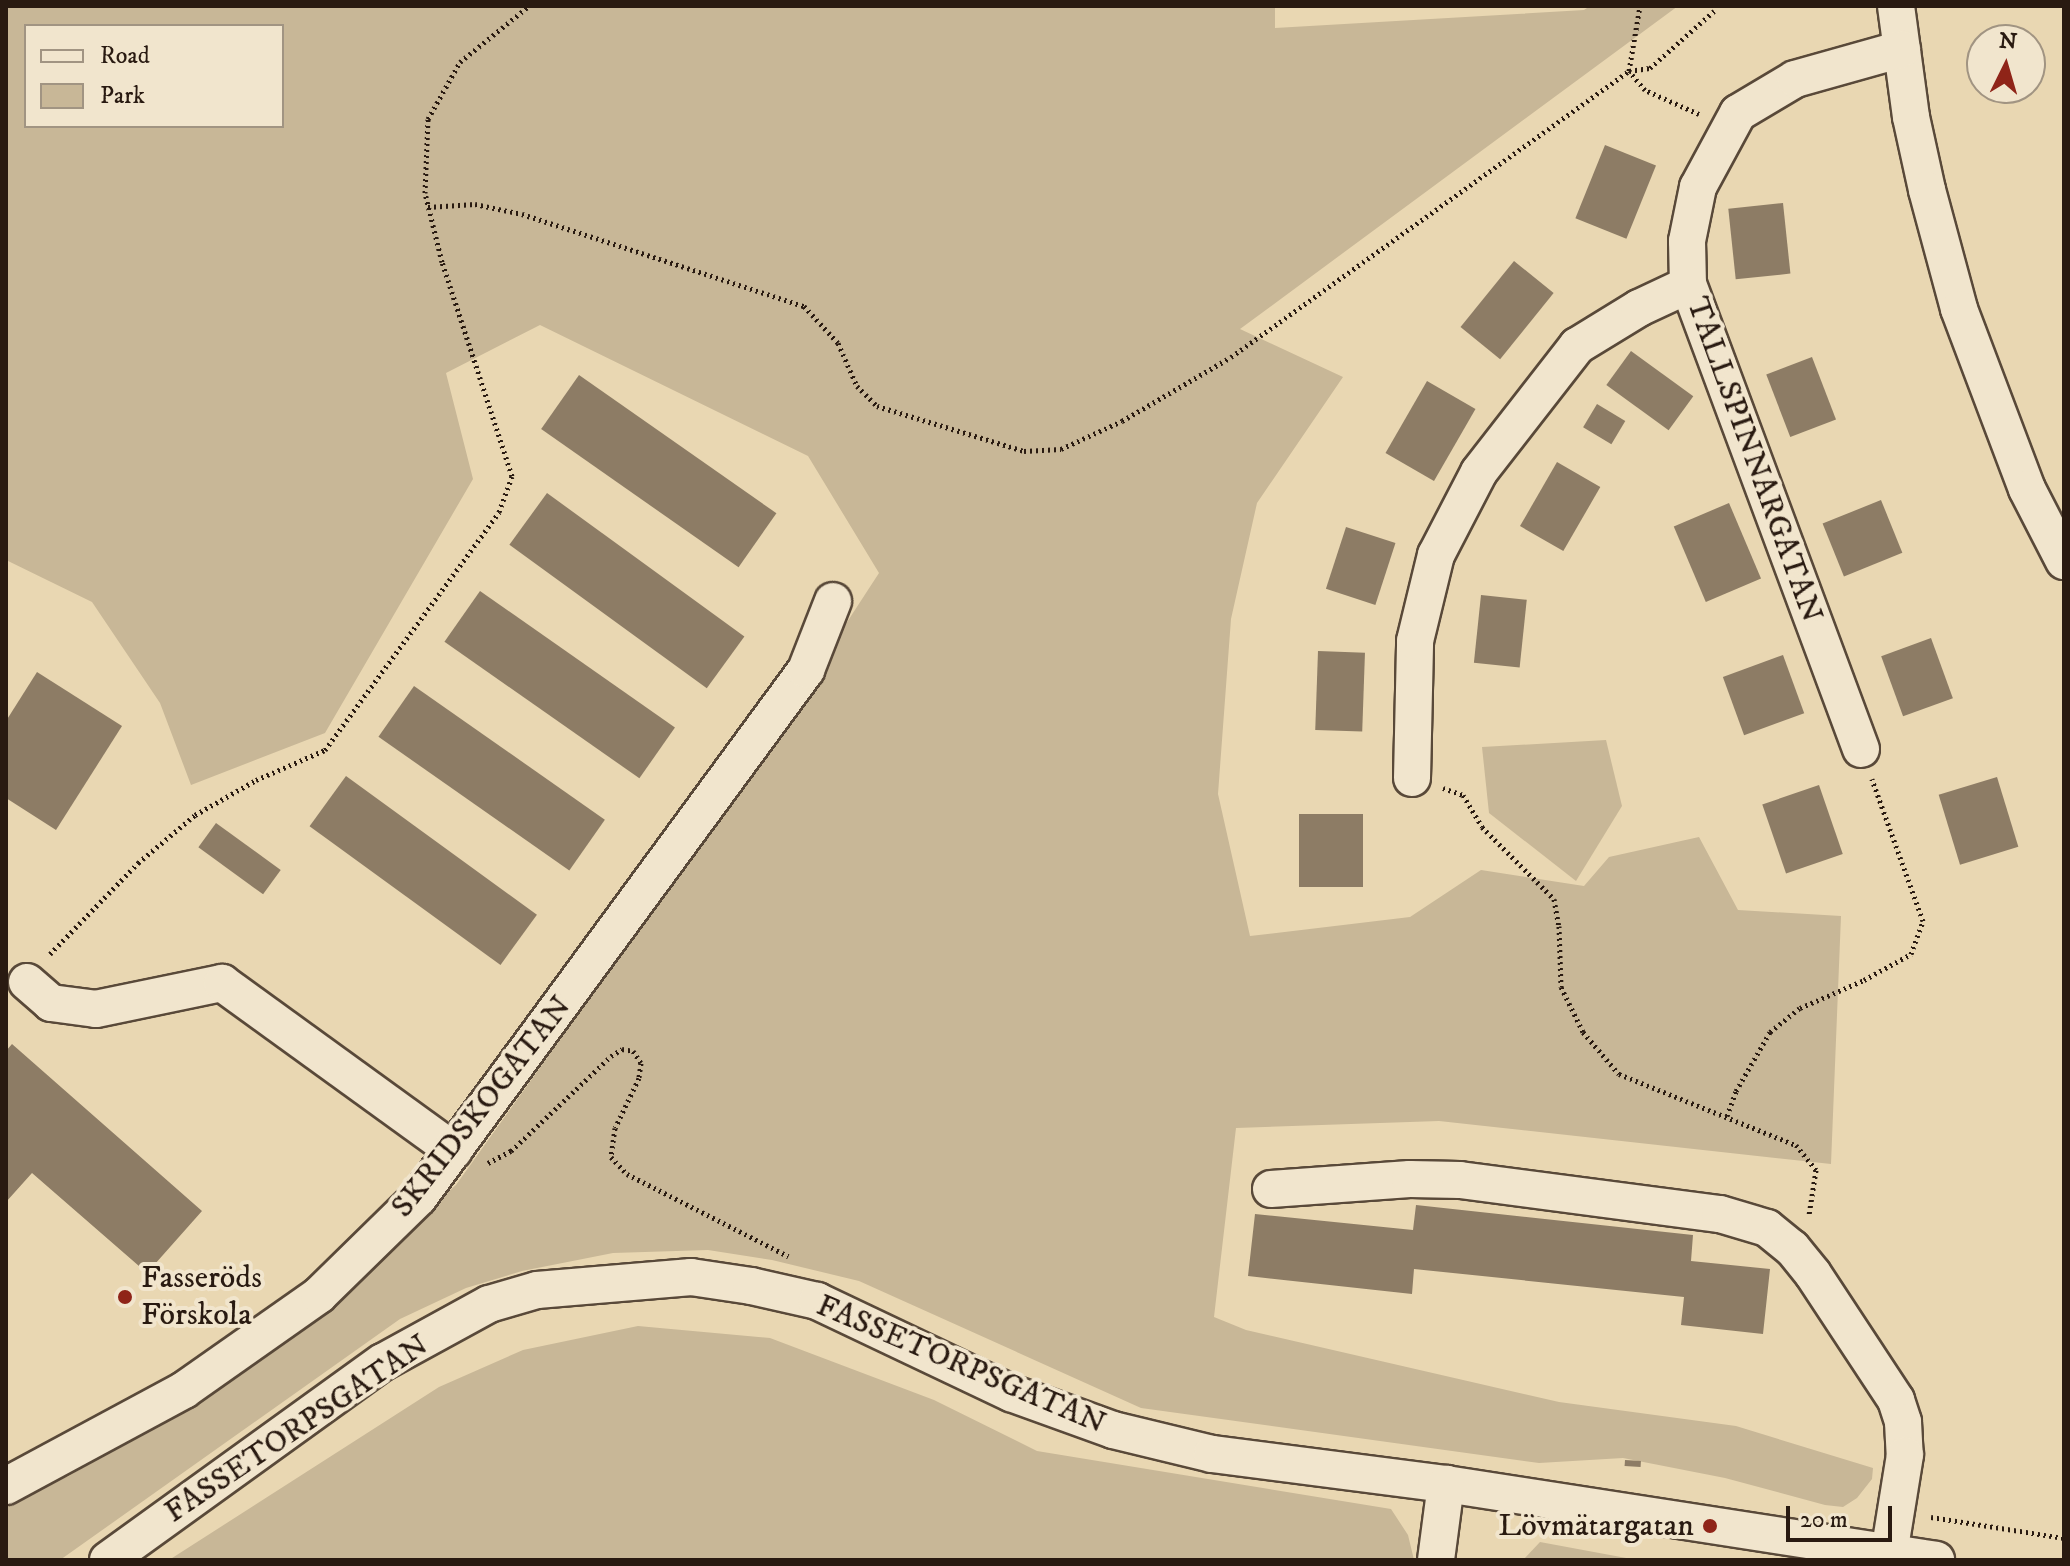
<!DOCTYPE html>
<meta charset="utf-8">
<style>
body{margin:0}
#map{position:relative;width:2070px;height:1566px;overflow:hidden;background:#e9d7b2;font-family:"IM FELL DW Pica",serif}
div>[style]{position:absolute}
.green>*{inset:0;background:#c8b797}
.building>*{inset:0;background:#8d7c65;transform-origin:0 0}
.path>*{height:5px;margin-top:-2.5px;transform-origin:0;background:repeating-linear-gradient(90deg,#291a11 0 2px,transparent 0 6px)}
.roads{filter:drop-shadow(2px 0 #594939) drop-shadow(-2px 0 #594939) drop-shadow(0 2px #594939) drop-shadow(0 -2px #594939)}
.minor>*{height:36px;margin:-18px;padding:0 18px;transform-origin:18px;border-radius:18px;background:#f1e5cd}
.dots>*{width:22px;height:22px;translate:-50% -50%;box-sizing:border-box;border:4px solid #f1e5cd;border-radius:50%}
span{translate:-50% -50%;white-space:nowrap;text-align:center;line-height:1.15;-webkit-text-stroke:8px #f1e5cd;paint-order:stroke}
.street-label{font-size:32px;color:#291a11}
.poi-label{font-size:32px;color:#291a11}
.left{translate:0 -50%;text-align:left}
.right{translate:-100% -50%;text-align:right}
.frame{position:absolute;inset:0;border:8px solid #291a11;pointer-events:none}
.legend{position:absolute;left:24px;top:24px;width:260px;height:104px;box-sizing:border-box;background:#f1e5cd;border:2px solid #a19482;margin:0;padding:10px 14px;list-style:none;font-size:24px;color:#291a11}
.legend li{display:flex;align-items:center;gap:16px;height:40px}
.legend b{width:40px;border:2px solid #a19482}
.north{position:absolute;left:1966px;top:24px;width:80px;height:80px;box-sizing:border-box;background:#f1e5cd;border:2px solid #a19482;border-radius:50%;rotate:5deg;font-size:22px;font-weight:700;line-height:32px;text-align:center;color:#291a11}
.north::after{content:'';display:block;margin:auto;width:28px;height:36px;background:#8f2418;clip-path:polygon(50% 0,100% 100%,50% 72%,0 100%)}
.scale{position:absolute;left:1786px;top:1506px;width:106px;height:36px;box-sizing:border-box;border:4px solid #291a11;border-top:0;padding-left:10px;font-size:24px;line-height:28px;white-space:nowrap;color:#291a11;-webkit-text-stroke:6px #f1e5cd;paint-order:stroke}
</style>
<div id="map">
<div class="green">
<div style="clip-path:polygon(evenodd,6px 6px,1275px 6px,1275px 28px,1584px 10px,1590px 6px,1678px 6px,1240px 329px,1343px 377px,1257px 503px,1231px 619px,1218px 794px,1250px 936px,1410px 917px,1481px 870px,1584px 886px,1609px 857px,1699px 837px,1738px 910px,1841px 916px,1831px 1164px,1439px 1121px,1236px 1128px,1214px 1317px,1246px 1330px,1559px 1402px,1736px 1426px,1873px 1468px,1872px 1479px,1857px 1498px,1843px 1507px,1825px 1505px,1725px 1478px,1623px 1458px,1539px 1463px,1141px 1408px,859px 1281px,772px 1260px,708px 1250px,613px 1253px,522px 1271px,466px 1288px,400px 1319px,60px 1560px,6px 1560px,6px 1500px,69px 1476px,153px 1426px,393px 1239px,456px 1185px,730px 802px,879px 573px,808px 456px,540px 325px,446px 373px,473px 479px,325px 733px,191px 785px,160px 703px,92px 602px,6px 560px,6px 6px,26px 26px,282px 26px,282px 126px,26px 126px,26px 26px)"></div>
<div style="clip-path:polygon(1606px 740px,1622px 806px,1576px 881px,1489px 813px,1482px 747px)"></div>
<div style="clip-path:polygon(638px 1326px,770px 1338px,934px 1400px,1037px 1451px,1391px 1509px,1408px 1535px,1414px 1560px,169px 1560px,439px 1387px,523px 1350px)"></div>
<div style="clip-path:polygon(1540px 1542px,1637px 1560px,1523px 1560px)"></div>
</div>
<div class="building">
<div style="left:1605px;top:145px;width:55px;height:79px;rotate:22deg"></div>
<div style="left:1783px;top:203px;width:71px;height:55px;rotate:84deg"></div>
<div style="left:1514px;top:261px;width:51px;height:85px;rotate:39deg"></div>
<div style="left:1631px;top:351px;width:77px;height:42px;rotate:36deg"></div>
<div style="left:1812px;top:357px;width:67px;height:49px;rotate:69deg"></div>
<div style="left:579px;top:375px;width:241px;height:66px;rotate:35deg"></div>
<div style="left:1427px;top:381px;width:56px;height:83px;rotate:30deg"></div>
<div style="left:1597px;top:404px;width:33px;height:27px;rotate:31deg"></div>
<div style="left:1557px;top:462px;width:50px;height:74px;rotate:30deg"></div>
<div style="left:547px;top:493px;width:244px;height:64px;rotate:36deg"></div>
<div style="left:1881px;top:500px;width:57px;height:63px;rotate:68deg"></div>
<div style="left:1729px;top:503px;width:82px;height:60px;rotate:67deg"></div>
<div style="left:1346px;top:527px;width:52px;height:65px;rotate:18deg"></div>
<div style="left:480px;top:591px;width:238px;height:62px;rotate:35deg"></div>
<div style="left:1481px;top:595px;width:46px;height:68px;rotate:6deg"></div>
<div style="left:1931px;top:638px;width:64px;height:53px;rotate:70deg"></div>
<div style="left:1318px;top:651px;width:47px;height:79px;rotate:2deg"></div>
<div style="left:1783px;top:655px;width:62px;height:64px;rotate:70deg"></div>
<div style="clip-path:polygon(37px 672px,122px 726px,56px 830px,6px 798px,6px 721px)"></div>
<div style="left:414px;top:686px;width:233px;height:62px;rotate:35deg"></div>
<div style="left:346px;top:776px;width:236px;height:62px;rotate:36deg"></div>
<div style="left:1997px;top:777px;width:73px;height:61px;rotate:73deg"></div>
<div style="left:1819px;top:785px;width:73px;height:60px;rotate:71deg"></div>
<div style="left:1299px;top:814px;width:64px;height:73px"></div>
<div style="left:216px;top:823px;width:80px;height:30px;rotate:36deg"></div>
<div style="clip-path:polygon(12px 1044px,202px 1211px,147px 1273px,32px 1173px,6px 1202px,6px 1051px)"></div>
<div style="clip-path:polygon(1416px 1205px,1693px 1235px,1691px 1261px,1770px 1269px,1763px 1334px,1681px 1325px,1684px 1297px,1414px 1269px,1412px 1294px,1248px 1276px,1255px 1214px,1413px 1230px)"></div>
<div style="left:1625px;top:1460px;width:16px;height:6px;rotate:4deg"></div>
</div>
<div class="path">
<div style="left:1699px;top:114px;width:59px;rotate:-156deg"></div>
<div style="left:1645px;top:90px;width:25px;rotate:-130deg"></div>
<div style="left:1629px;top:71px;width:21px;rotate:-8deg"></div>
<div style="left:1650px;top:68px;width:86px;rotate:-41.7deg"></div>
<div style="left:428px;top:207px;width:47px;rotate:-3.7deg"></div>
<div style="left:475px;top:204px;width:48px;rotate:12deg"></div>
<div style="left:522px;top:214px;width:297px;rotate:18.1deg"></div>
<div style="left:804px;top:306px;width:50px;rotate:47.4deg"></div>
<div style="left:838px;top:343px;width:47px;rotate:66.2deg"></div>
<div style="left:857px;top:386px;width:28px;rotate:45deg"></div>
<div style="left:877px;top:406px;width:154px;rotate:17deg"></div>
<div style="left:1024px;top:451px;width:37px;rotate:-3deg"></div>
<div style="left:1061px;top:449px;width:67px;rotate:-24.7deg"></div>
<div style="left:1122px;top:421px;width:126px;rotate:-30.4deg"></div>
<div style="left:1231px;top:357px;width:490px;rotate:-35.7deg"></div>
<div style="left:1629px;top:71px;width:66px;rotate:-80.4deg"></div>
<div style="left:1443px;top:788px;width:21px;rotate:19deg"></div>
<div style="left:1463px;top:795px;width:37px;rotate:59deg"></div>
<div style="left:1482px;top:827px;width:102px;rotate:45deg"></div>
<div style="left:1554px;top:899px;width:27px;rotate:80deg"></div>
<div style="left:1559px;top:926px;width:61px;rotate:88.1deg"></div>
<div style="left:1561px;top:987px;width:50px;rotate:63.9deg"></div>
<div style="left:1583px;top:1032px;width:55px;rotate:49.4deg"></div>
<div style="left:1619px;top:1074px;width:191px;rotate:21.9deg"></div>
<div style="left:1796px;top:1145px;width:32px;rotate:51deg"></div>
<div style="left:1816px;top:1170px;width:46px;rotate:98.8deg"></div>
<div style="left:50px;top:954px;width:127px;rotate:-46deg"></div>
<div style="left:138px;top:863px;width:75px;rotate:-40.1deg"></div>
<div style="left:195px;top:815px;width:70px;rotate:-29.8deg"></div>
<div style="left:256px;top:780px;width:75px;rotate:-23.5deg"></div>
<div style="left:325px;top:750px;width:295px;rotate:-53.8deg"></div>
<div style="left:499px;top:512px;width:38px;rotate:-70deg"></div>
<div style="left:512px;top:476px;width:225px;rotate:-108.1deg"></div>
<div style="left:442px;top:262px;width:71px;rotate:-103.8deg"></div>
<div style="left:425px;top:193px;width:74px;rotate:-87.7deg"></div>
<div style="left:428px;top:119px;width:65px;rotate:-60.7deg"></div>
<div style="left:460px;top:62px;width:89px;rotate:-39.1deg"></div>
<div style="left:1727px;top:1116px;width:27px;rotate:-70deg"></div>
<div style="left:1736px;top:1091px;width:68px;rotate:-60deg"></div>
<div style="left:1770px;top:1032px;width:38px;rotate:-39deg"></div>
<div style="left:1800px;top:1008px;width:70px;rotate:-23.6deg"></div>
<div style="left:1864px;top:980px;width:54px;rotate:-29deg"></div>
<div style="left:1911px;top:954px;width:35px;rotate:-70deg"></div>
<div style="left:1923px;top:921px;width:151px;rotate:-109.8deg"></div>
<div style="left:488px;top:1163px;width:26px;rotate:-28deg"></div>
<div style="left:511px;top:1151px;width:138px;rotate:-43.5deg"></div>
<div style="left:611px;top:1056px;width:13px;rotate:-32deg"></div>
<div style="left:622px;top:1049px;width:11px;rotate:10deg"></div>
<div style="left:633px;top:1051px;width:14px;rotate:56deg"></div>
<div style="left:641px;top:1063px;width:15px;rotate:98deg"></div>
<div style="left:639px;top:1078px;width:55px;rotate:115.6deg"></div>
<div style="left:615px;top:1128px;width:29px;rotate:98deg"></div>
<div style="left:611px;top:1157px;width:23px;rotate:47deg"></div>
<div style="left:627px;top:1174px;width:181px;rotate:27deg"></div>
<div style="left:1931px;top:1517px;width:135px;rotate:9deg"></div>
</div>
<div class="roads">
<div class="minor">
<div style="left:1896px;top:6px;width:112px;rotate:82.3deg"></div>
<div style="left:1911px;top:117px;width:75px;rotate:77.6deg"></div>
<div style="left:1927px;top:190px;width:123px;rotate:74.9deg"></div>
<div style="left:1959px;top:309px;width:192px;rotate:69.3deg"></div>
<div style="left:2027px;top:489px;width:81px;rotate:62.8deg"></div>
<div style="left:1861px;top:749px;width:495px;rotate:-110.4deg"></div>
<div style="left:1688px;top:285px;width:44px;rotate:-91.3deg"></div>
<div style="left:1687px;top:241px;width:55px;rotate:-78.5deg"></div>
<div style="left:1698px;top:187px;width:84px;rotate:-61.6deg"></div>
<div style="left:1738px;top:113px;width:66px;rotate:-30.8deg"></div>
<div style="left:1795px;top:79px;width:111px;rotate:-15.7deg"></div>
<div style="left:1412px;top:778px;width:137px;rotate:-88.7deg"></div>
<div style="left:1415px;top:641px;width:89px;rotate:-76.3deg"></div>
<div style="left:1436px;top:555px;width:93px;rotate:-62.6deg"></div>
<div style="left:1479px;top:472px;width:160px;rotate:-52.1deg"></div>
<div style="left:1577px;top:346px;width:73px;rotate:-31.5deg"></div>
<div style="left:1639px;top:308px;width:54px;rotate:-25.1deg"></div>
<div style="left:27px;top:982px;width:32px;rotate:41deg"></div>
<div style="left:51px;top:1003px;width:45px;rotate:7.6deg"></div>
<div style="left:96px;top:1009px;width:129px;rotate:-11.7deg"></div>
<div style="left:222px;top:983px;width:286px;rotate:35.9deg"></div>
<div style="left:1271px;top:1189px;width:139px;rotate:-4.1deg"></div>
<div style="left:1410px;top:1179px;width:50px;rotate:1.1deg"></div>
<div style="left:1460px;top:1180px;width:262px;rotate:7.5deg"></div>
<div style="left:1720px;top:1214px;width:49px;rotate:16.6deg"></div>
<div style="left:1767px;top:1228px;width:32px;rotate:39deg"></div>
<div style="left:1792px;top:1248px;width:33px;rotate:51deg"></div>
<div style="left:1813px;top:1274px;width:151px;rotate:56.6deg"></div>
<div style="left:1896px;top:1400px;width:23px;rotate:72deg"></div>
<div style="left:1903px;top:1422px;width:33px;rotate:87deg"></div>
<div style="left:1905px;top:1455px;width:106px;rotate:99.2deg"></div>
<div style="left:6px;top:1486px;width:202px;rotate:-28.3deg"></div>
<div style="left:184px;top:1390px;width:165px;rotate:-35.1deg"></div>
<div style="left:319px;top:1295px;width:140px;rotate:-44.4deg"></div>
<div style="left:419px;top:1197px;width:654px;rotate:-53.71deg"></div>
<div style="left:806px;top:670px;width:74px;rotate:-68.6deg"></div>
<div style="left:108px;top:1560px;width:339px;rotate:-35.8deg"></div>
<div style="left:383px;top:1362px;width:121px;rotate:-28.7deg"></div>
<div style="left:489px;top:1304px;width:50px;rotate:-16.3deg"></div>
<div style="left:537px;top:1290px;width:155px;rotate:-4.8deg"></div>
<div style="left:691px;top:1277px;width:61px;rotate:8.5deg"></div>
<div style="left:751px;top:1286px;width:68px;rotate:12.8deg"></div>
<div style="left:817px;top:1301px;width:215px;rotate:25.4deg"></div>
<div style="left:1011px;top:1393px;width:109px;rotate:19.9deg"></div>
<div style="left:1113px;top:1430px;width:102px;rotate:13.6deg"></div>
<div style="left:1212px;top:1454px;width:236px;rotate:7.3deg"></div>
<div style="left:1446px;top:1484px;width:496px;rotate:8.8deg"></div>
<div style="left:1436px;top:1560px;width:77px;rotate:-82.5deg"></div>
</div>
</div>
<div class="dots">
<div style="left:125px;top:1297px;background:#8f2418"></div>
<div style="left:1710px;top:1526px;background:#8f2418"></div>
</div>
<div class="street-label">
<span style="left:1754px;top:460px;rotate:70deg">TALLSPINNARGATAN</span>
<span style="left:482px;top:1107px;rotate:-52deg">SKRIDSKOGATAN</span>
<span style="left:961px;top:1365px;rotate:23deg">FASSETORPSGATAN</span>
<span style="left:297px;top:1429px;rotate:-34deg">FASSETORPSGATAN</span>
</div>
<div class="poi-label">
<span class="left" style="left:141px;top:1297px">Fasseröds<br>Förskola</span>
<span class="right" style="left:1694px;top:1526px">Lövmätargatan</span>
</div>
<div class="frame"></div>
<ul class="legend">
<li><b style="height:10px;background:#f1e5cd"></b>Road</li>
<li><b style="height:22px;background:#c8b797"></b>Park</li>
</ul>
<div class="north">N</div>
<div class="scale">20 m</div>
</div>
